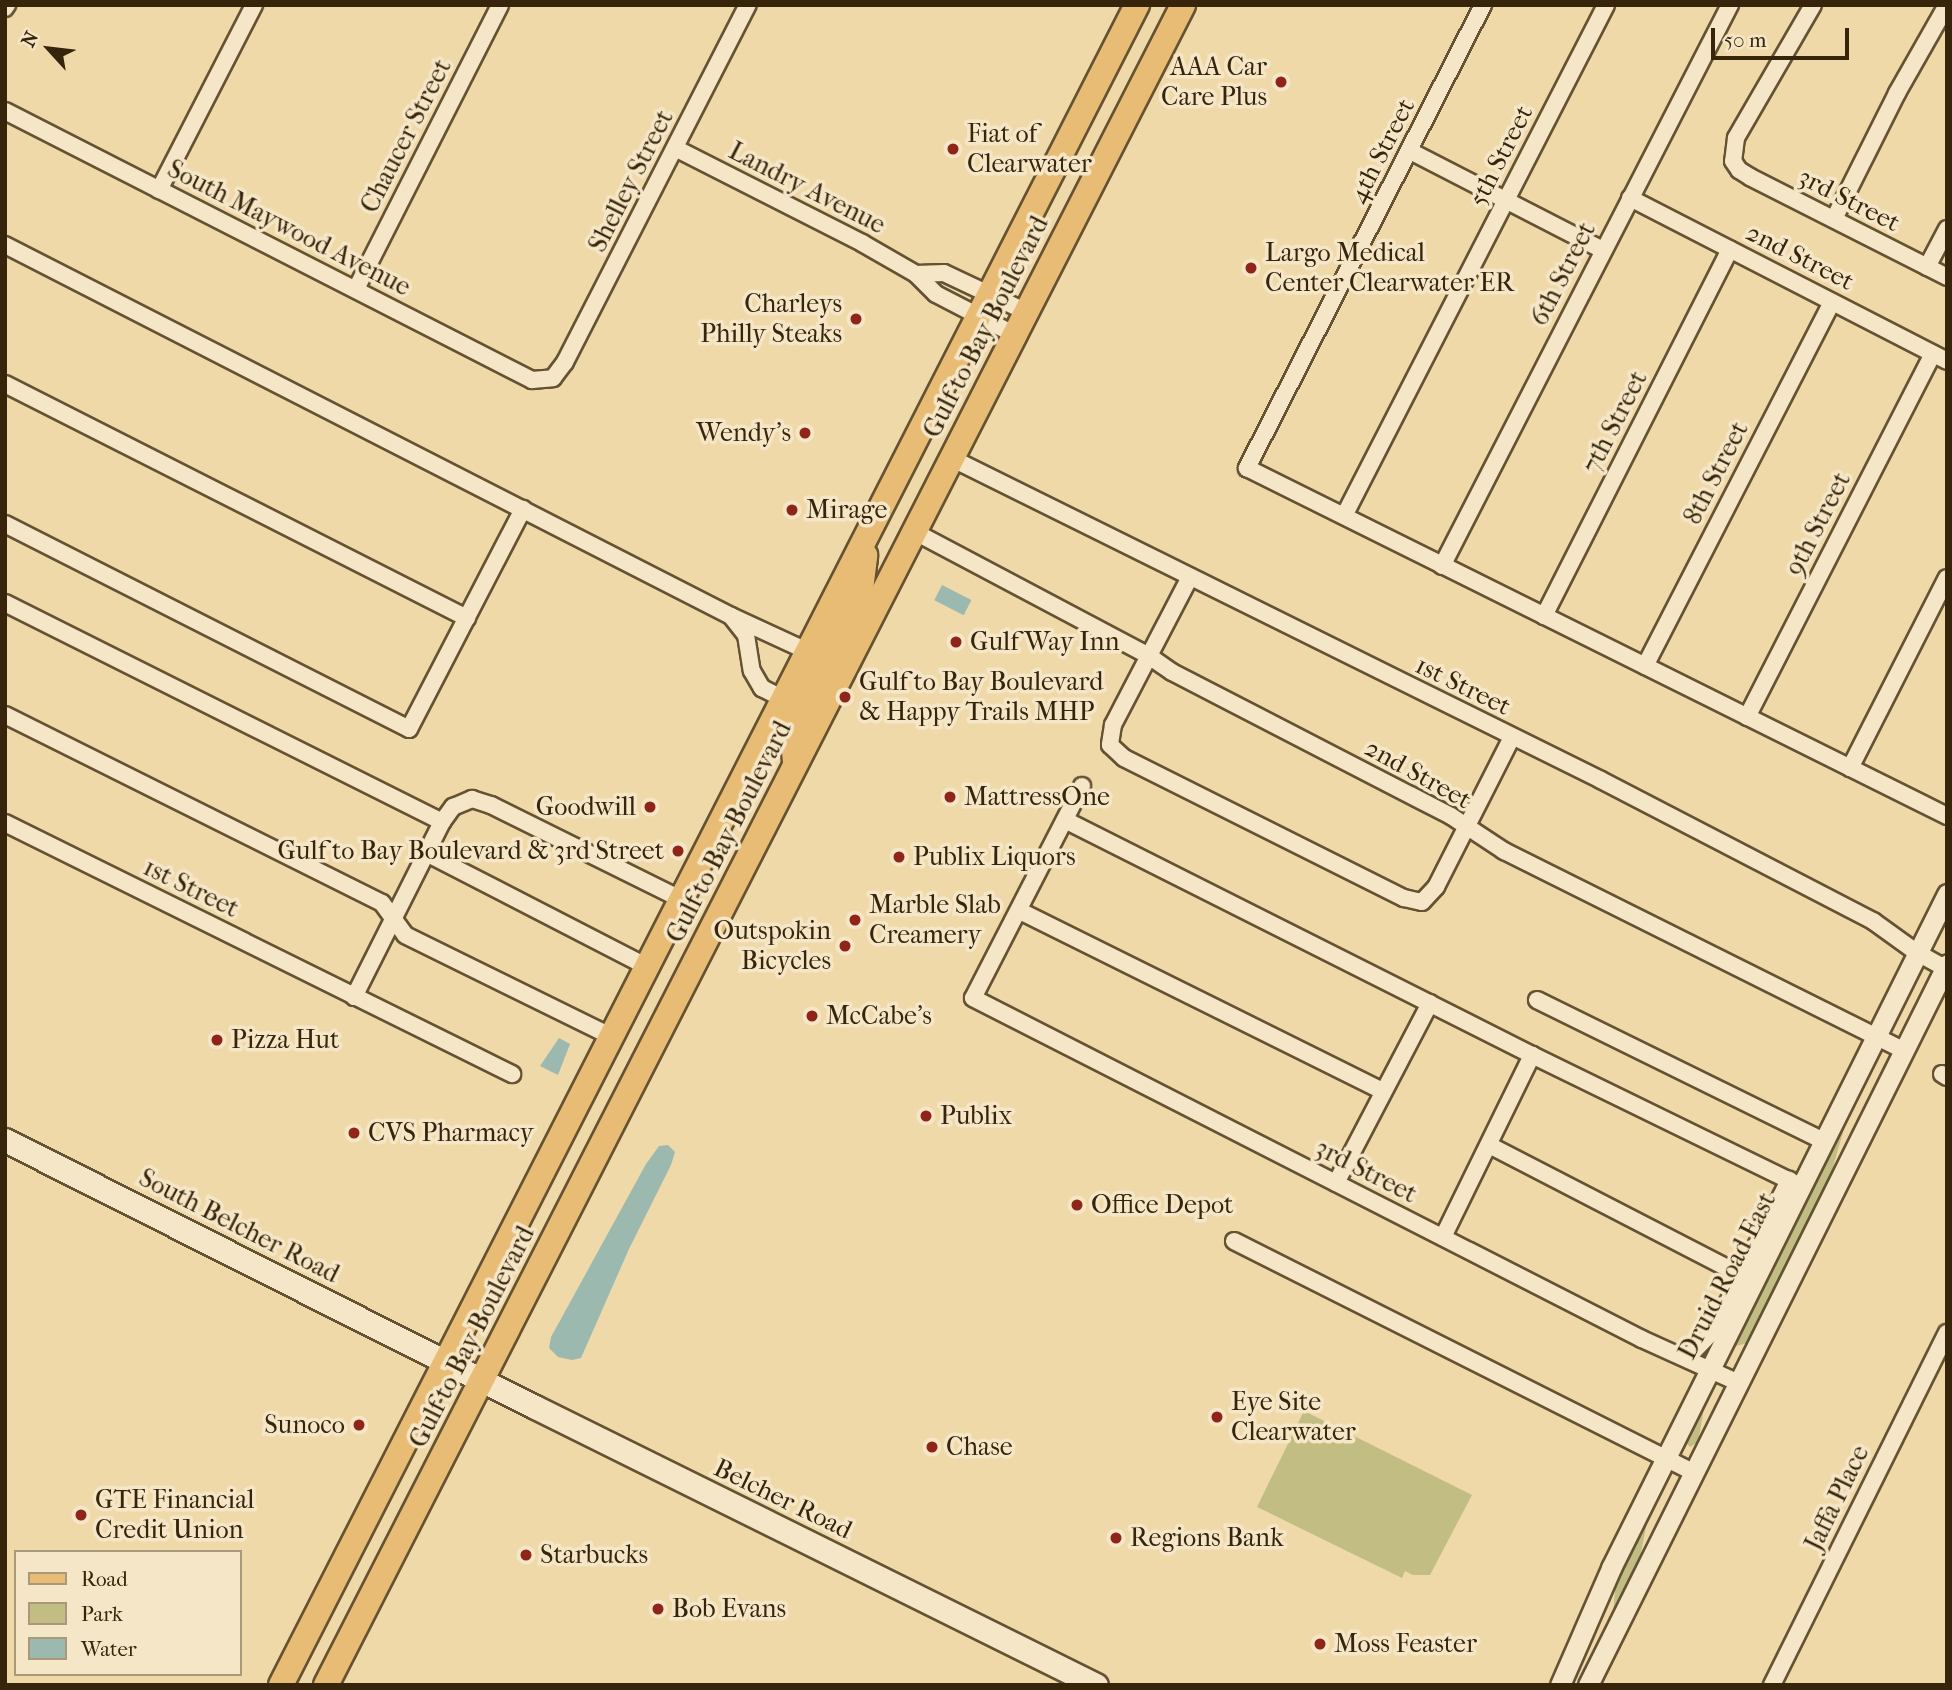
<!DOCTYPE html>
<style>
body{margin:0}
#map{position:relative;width:1952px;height:1690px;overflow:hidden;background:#f0d9a9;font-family:"IM FELL French Canon",serif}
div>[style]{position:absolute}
.green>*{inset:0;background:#c1bd83}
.water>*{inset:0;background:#9bb9af;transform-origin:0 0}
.roads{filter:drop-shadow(2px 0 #645232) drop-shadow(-2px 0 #645232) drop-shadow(0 2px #645232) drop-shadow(0 -2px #645232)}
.minor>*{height:16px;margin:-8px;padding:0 8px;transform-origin:8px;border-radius:8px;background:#f5e6c7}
.tertiary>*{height:19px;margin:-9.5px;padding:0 9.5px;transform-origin:9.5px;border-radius:9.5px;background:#f5e6c7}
.secondary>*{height:23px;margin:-11.5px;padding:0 11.5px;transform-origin:11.5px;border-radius:11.5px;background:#f5e6c7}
.primary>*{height:24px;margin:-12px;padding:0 12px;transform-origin:12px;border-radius:12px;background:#e8bc74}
.dots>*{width:19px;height:19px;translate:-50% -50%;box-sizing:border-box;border:4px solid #f5e6c7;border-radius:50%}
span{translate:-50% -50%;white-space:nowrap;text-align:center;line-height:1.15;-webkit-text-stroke:7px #f5e6c7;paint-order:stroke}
.poi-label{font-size:26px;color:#36250a}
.right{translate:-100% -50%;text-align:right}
.left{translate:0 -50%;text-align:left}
.street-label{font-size:26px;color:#36250a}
.frame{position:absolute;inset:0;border:7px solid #36250a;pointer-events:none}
.legend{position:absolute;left:14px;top:1550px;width:228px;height:126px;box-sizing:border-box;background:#f5e6c7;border:2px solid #a9997b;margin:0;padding:9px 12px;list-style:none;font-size:21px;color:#36250a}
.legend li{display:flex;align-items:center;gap:14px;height:35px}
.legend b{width:35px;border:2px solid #a9997b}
.north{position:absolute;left:14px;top:14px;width:70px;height:70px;-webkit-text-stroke:5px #f5e6c7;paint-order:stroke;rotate:297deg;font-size:19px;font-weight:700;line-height:28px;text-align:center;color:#36250a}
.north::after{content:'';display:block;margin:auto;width:24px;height:32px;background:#36250a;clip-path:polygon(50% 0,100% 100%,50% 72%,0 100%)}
.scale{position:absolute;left:1711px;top:28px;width:138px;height:32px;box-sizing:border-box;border:4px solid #36250a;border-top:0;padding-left:9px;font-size:21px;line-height:24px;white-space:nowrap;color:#36250a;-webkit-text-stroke:5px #f5e6c7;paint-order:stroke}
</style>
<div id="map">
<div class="green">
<div style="clip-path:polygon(1850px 1108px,1831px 1174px,1747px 1343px,1736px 1346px,1733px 1342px)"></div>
<div style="clip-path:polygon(1707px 1392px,1698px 1442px,1690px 1447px,1684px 1440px)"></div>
<div style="clip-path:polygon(1304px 1411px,1472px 1495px,1430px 1575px,1413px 1575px,1405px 1571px,1402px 1578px,1257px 1507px)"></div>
<div style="clip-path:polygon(1651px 1503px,1640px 1557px,1613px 1614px,1617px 1566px)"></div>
</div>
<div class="water">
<div style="left:942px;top:585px;width:33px;height:17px;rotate:27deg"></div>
<div style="clip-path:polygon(559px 1038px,570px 1044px,558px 1075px,540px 1066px)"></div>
<div style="clip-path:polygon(668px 1145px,675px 1152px,671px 1165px,629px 1249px,581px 1358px,572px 1360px,558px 1357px,549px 1348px,551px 1337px,646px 1164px,659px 1146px)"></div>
</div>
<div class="roads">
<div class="minor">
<div style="left:1483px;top:5px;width:520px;rotate:117.01deg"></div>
<div style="left:1247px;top:468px;width:782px;rotate:26.43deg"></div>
<div style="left:1813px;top:5px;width:154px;rotate:120.1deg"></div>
<div style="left:1736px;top:138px;width:23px;rotate:97deg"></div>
<div style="left:1733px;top:161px;width:11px;rotate:56deg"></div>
<div style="left:1739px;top:170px;width:13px;rotate:32deg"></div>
<div style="left:1750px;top:177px;width:221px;rotate:26.9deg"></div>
<div style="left:5px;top:8px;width:4px;rotate:-56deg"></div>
<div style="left:5px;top:111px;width:592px;rotate:27.04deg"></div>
<div style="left:532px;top:380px;width:21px;rotate:-5deg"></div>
<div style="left:553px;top:378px;width:20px;rotate:-53deg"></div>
<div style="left:565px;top:362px;width:401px;rotate:-62.9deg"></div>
<div style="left:675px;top:148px;width:210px;rotate:26.9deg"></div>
<div style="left:862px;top:243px;width:62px;rotate:29.9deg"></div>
<div style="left:916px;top:274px;width:28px;rotate:45deg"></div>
<div style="left:936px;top:294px;width:89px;rotate:27.4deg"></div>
<div style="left:1410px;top:151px;width:217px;rotate:27.2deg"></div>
<div style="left:159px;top:190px;width:208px;rotate:-62.8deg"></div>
<div style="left:1630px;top:198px;width:356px;rotate:27.2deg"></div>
<div style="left:1834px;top:219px;width:141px;rotate:-63.4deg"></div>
<div style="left:1897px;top:93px;width:101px;rotate:-60.4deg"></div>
<div style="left:5px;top:245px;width:815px;rotate:27.07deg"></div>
<div style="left:731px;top:616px;width:86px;rotate:24.8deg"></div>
<div style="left:1927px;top:267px;width:43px;rotate:-62.2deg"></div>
<div style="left:916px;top:274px;width:28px;rotate:-2deg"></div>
<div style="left:944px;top:273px;width:92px;rotate:25.2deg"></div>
<div style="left:356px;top:289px;width:318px;rotate:-63.1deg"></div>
<div style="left:5px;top:384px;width:518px;rotate:26.86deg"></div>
<div style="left:953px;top:459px;width:723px;rotate:26.35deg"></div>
<div style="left:1601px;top:780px;width:306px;rotate:27.4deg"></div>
<div style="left:1873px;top:921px;width:53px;rotate:35.8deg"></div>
<div style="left:1916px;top:952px;width:33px;rotate:29deg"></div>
<div style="left:1344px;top:516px;width:574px;rotate:-62.85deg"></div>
<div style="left:5px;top:524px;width:453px;rotate:26.9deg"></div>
<div style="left:409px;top:729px;width:248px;rotate:-62.6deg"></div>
<div style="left:915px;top:532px;width:265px;rotate:27.9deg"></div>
<div style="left:1149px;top:656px;width:28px;rotate:35deg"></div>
<div style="left:1172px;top:672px;width:314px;rotate:27.3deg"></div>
<div style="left:1451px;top:816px;width:64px;rotate:33.4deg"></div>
<div style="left:1504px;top:851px;width:446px;rotate:26.5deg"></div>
<div style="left:1442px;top:566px;width:631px;rotate:-62.83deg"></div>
<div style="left:1190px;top:577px;width:167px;rotate:117.5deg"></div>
<div style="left:1113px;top:725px;width:20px;rotate:99deg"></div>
<div style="left:1110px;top:745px;width:19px;rotate:43deg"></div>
<div style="left:1124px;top:758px;width:313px;rotate:26.6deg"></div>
<div style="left:1404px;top:898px;width:18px;rotate:13deg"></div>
<div style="left:1422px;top:902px;width:21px;rotate:-47deg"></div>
<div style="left:1436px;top:887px;width:168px;rotate:-63.1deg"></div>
<div style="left:5px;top:603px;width:489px;rotate:26.6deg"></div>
<div style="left:731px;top:616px;width:24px;rotate:52deg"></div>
<div style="left:746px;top:635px;width:36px;rotate:81deg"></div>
<div style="left:752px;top:671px;width:20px;rotate:60deg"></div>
<div style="left:762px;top:688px;width:25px;rotate:27deg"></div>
<div style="left:1544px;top:616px;width:411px;rotate:-63.1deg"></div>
<div style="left:1645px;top:666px;width:409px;rotate:-62.8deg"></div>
<div style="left:5px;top:715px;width:421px;rotate:26.5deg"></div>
<div style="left:382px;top:903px;width:39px;rotate:54deg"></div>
<div style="left:405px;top:935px;width:231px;rotate:26.2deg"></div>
<div style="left:1747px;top:717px;width:408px;rotate:-62.9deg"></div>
<div style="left:1850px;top:768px;width:213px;rotate:-63deg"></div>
<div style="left:1082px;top:786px;width:238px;rotate:117.2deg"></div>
<div style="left:973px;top:998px;width:751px;rotate:27.01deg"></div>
<div style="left:1642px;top:1339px;width:107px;rotate:24.4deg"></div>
<div style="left:1065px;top:820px;width:523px;rotate:26.71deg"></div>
<div style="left:1532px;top:1055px;width:299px;rotate:26deg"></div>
<div style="left:5px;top:823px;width:566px;rotate:26.34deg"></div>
<div style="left:426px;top:853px;width:250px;rotate:27.2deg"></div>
<div style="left:1020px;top:911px;width:405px;rotate:26.4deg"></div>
<div style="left:354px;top:997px;width:196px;rotate:-63.3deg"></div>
<div style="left:442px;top:822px;width:19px;rotate:-54deg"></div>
<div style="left:453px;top:807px;width:21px;rotate:-23deg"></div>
<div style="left:472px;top:799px;width:20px;rotate:18deg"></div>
<div style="left:491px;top:805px;width:213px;rotate:26.4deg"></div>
<div style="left:1537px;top:1000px;width:320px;rotate:26.2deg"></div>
<div style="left:1942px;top:1074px;width:6px;rotate:31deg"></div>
<div style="left:1489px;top:1145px;width:281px;rotate:27.3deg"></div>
<div style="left:1336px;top:1183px;width:203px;rotate:-62.4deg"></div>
<div style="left:1443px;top:1237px;width:203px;rotate:-63.9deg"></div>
<div style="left:1234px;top:1241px;width:514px;rotate:26.71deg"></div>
<div style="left:1688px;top:1357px;width:37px;rotate:-46deg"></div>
<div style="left:1714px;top:1330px;width:168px;rotate:-63.4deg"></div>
<div style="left:1772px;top:1685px;width:393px;rotate:-63.6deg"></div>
</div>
<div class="tertiary">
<div style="left:1560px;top:1685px;width:128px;rotate:-66.4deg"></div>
<div style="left:1611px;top:1568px;width:753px;rotate:-63.5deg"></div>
<div style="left:1588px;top:1685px;width:805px;rotate:-63.53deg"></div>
</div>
<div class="secondary">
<div style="left:5px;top:1140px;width:593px;rotate:26.74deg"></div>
<div style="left:535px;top:1407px;width:626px;rotate:26.36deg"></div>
</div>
<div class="primary">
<div style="left:795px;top:762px;width:23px;rotate:-95deg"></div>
<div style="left:793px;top:739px;width:31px;rotate:-77deg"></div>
<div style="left:800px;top:709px;width:134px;rotate:-62.9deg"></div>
<div style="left:861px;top:590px;width:35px;rotate:-83deg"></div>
<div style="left:281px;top:1685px;width:1886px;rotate:-63deg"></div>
<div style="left:326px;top:1685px;width:1886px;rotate:-62.97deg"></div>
</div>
</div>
<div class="dots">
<div style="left:1281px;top:82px;background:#8f2418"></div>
<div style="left:953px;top:149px;background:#8f2418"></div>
<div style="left:1251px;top:268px;background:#8f2418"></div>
<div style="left:856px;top:319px;background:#8f2418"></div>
<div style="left:805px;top:433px;background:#8f2418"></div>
<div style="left:792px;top:510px;background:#8f2418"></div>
<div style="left:956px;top:642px;background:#8f2418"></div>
<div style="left:845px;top:697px;background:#8f2418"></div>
<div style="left:950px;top:797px;background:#8f2418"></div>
<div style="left:650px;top:807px;background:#8f2418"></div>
<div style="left:678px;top:851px;background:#8f2418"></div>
<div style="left:899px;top:857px;background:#8f2418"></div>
<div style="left:855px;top:920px;background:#8f2418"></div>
<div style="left:845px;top:946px;background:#8f2418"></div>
<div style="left:812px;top:1016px;background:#8f2418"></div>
<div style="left:217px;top:1040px;background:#8f2418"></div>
<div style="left:926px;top:1116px;background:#8f2418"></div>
<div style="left:354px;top:1133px;background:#8f2418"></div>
<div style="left:1077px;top:1205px;background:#8f2418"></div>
<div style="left:1217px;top:1417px;background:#8f2418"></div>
<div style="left:359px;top:1425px;background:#8f2418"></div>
<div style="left:932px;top:1447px;background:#8f2418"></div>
<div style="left:81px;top:1515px;background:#8f2418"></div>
<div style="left:1116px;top:1538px;background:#8f2418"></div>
<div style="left:526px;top:1555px;background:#8f2418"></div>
<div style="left:658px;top:1609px;background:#8f2418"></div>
<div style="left:1320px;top:1644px;background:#8f2418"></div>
</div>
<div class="poi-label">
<span class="right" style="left:1267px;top:82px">AAA Car<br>Care Plus</span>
<span class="left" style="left:967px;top:149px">Fiat of<br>Clearwater</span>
<span class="left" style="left:1265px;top:268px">Largo Medical<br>Center Clearwater ER</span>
<span class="right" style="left:842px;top:319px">Charleys<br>Philly Steaks</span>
<span class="right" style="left:791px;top:433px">Wendy's</span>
<span class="left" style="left:806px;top:510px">Mirage</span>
<span class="left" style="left:970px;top:642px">Gulf Way Inn</span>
<span class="left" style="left:859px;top:697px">Gulf to Bay Boulevard<br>&amp; Happy Trails MHP</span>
<span class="left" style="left:964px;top:797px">MattressOne</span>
<span class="right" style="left:636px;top:807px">Goodwill</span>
<span class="right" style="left:664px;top:851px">Gulf to Bay Boulevard &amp; 3rd Street</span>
<span class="left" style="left:913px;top:857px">Publix Liquors</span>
<span class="left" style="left:869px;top:920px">Marble Slab<br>Creamery</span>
<span class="right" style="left:831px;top:946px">Outspokin<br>Bicycles</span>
<span class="left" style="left:826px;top:1016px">McCabe's</span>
<span class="left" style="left:231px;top:1040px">Pizza Hut</span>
<span class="left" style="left:940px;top:1116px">Publix</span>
<span class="left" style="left:368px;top:1133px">CVS Pharmacy</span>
<span class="left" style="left:1091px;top:1205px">Office Depot</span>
<span class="left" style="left:1231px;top:1417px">Eye Site<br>Clearwater</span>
<span class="right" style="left:345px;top:1425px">Sunoco</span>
<span class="left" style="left:946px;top:1447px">Chase</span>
<span class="left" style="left:95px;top:1515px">GTE Financial<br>Credit Union</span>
<span class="left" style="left:1130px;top:1538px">Regions Bank</span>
<span class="left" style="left:540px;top:1555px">Starbucks</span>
<span class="left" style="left:672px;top:1609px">Bob Evans</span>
<span class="left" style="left:1334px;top:1644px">Moss Feaster</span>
</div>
<div class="street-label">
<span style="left:406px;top:136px;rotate:-63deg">Chaucer Street</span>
<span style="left:1382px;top:151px;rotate:-63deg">4th Street</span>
<span style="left:1501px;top:156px;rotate:-63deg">5th Street</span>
<span style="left:631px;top:181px;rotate:-63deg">Shelley Street</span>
<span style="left:807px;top:188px;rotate:27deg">Landry Avenue</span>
<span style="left:1849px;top:200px;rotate:27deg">3rd Street</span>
<span style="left:289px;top:228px;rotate:27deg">South Maywood Avenue</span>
<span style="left:1800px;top:257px;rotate:27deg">2nd Street</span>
<span style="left:1563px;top:274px;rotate:-63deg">6th Street</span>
<span style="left:986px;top:327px;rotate:-63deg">Gulf to Bay Boulevard</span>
<span style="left:1615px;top:422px;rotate:-63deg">7th Street</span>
<span style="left:1716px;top:473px;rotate:-63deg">8th Street</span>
<span style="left:1818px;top:524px;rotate:-63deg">9th Street</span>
<span style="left:1463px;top:686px;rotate:26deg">1st Street</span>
<span style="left:1418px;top:774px;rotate:29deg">2nd Street</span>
<span style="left:729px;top:832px;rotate:-63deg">Gulf to Bay Boulevard</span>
<span style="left:191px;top:888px;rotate:26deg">1st Street</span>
<span style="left:1366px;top:1171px;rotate:27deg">3rd Street</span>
<span style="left:239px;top:1226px;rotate:27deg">South Belcher Road</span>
<span style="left:1727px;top:1276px;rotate:-63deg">Druid Road East</span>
<span style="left:472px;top:1337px;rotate:-63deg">Gulf to Bay Boulevard</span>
<span style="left:1837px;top:1498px;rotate:-64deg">Jaffa Place</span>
<span style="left:783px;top:1499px;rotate:26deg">Belcher Road</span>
</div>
<div class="frame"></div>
<ul class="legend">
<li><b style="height:9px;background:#e8bc74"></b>Road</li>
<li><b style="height:19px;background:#c1bd83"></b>Park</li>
<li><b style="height:19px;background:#9bb9af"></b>Water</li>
</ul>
<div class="north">N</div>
<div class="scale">50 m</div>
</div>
